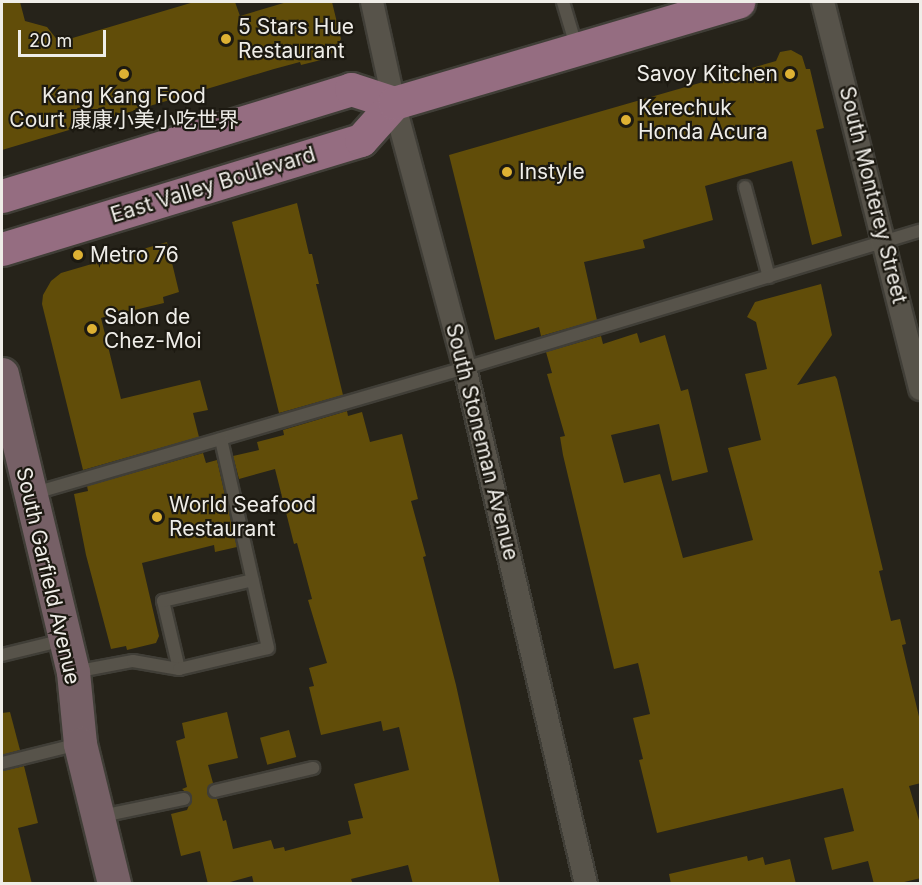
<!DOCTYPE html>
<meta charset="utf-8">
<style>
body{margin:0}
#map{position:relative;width:922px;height:885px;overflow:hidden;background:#26231a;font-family:Inter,"Noto Sans SC",sans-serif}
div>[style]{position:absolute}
.building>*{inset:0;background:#614d09;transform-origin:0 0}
.roads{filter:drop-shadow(2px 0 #403e37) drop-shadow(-2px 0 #403e37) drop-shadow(0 2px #403e37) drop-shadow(0 -2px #403e37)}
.lane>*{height:12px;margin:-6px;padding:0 6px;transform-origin:6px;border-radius:6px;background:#57534a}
.street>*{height:22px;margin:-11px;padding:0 11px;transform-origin:11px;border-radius:11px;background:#57534a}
.secondary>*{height:33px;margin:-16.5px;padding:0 16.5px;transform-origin:16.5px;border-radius:16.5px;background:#766066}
.primary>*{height:33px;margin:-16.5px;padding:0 16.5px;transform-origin:16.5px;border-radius:16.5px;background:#956d81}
.dots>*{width:16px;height:16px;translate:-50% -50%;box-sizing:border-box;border:3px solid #1c1911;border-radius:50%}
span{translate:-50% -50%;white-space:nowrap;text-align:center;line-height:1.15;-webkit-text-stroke:4.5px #1c1911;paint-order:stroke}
.poi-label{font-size:21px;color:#efede8}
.left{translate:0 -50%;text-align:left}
.right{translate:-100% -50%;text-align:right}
.street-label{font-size:21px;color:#efede8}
.frame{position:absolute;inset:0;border:3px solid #efede8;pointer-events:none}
.scale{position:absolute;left:18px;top:30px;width:88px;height:27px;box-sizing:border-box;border:3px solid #efede8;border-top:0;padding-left:8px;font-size:18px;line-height:21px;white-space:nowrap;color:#efede8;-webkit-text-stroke:4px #1c1911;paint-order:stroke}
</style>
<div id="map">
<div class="building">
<div style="clip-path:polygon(2px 2px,20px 2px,25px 21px,47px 27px,59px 42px,194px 2px,235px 2px,240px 16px,287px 2px,332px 2px,341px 39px,334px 52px,321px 60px,301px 65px,300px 62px,274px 69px,2px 150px)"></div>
<div style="clip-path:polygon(791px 50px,802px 56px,806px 69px,810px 69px,824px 128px,816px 130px,842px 236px,812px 245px,792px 161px,705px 186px,713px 220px,643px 240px,645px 248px,584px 262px,597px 320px,541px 336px,539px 327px,495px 340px,449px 155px,776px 61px,780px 52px)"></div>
<div style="clip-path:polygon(297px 203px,309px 254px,312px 254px,319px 284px,316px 284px,343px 395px,279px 413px,232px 222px)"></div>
<div style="clip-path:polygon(167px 242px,179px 292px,163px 297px,164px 303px,101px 318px,121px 399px,200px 380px,208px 410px,193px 413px,199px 437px,83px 470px,42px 304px,43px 295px,51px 281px,61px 273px)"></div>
<div style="clip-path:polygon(821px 284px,832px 335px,797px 385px,835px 376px,837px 379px,883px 570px,879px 571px,891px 621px,900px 619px,906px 644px,902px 645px,921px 725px,921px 783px,909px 786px,921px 827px,921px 878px,896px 884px,874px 884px,868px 861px,832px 870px,824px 838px,854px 831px,843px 788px,657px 833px,639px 760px,643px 759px,633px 718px,650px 714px,638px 663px,614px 669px,563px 455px,560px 437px,565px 436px,547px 374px,552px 373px,546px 352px,601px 336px,603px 344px,637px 333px,640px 343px,665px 335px,681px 391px,688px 389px,708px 472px,672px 481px,659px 424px,611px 435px,624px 483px,660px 474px,683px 558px,753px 540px,728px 448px,761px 440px,745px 374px,767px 369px,756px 322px,747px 317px,755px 302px)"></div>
<div style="clip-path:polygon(347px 411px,348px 416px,362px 412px,370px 442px,402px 434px,418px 499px,411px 501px,426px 556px,423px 557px,456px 685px,500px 884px,413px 884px,408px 865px,351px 879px,353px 884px,254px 884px,252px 876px,223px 884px,208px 884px,200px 851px,181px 856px,171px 814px,187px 810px,192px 798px,182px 789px,187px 787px,176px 741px,185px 738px,182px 723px,227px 712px,238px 758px,208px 765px,213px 783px,207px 792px,209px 797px,217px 799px,223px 821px,226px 820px,233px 849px,271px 840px,274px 849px,284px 847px,285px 851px,351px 834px,348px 821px,363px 818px,354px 784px,409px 770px,399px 727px,383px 731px,381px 721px,321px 735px,309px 687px,314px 686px,309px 668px,327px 663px,308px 600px,312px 599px,297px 543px,294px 544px,275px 469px,239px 479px,233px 456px,259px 450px,257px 442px,284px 435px,283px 430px)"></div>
<div style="clip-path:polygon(203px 453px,206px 463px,217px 460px,237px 547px,215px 552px,214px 545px,142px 563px,159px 636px,156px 643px,127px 650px,126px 646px,111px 649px,86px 555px,74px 494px,88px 491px,87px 486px)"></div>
<div style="clip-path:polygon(10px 712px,20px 750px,2px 755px,2px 713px)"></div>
<div style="left:289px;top:730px;width:28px;height:30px;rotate:75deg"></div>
<div style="clip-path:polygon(24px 766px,38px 823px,18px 828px,32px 884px,2px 884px,2px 771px)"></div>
<div style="clip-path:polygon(747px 856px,748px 861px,763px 857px,765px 865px,790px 859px,796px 884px,671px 884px,669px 874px)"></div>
</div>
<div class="roads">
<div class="lane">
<div style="left:563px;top:2px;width:49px;rotate:73.4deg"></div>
<div style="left:745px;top:187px;width:93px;rotate:75.1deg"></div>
<div style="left:31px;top:494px;width:452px;rotate:-16.2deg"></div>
<div style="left:465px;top:368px;width:475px;rotate:-16.8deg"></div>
<div style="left:2px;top:655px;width:64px;rotate:-13.6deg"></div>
<div style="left:179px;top:669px;width:70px;rotate:-103.2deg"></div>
<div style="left:163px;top:601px;width:92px;rotate:-13.1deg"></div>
<div style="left:74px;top:672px;width:60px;rotate:-10.6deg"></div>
<div style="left:133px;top:661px;width:47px;rotate:9.9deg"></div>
<div style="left:179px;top:669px;width:91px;rotate:-13.3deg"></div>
<div style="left:268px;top:648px;width:214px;rotate:-102.7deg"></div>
<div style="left:2px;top:763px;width:79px;rotate:-13.9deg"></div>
<div style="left:215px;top:791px;width:101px;rotate:-13.2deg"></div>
<div style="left:97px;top:817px;width:89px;rotate:-11.7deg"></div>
</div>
<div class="street">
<div style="left:372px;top:2px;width:103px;rotate:77.7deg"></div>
<div style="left:394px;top:103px;width:274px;rotate:75deg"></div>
<div style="left:465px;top:368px;width:530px;rotate:76.8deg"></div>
<div style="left:823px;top:2px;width:399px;rotate:75.9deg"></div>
</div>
<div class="secondary">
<div style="left:2px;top:374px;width:306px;rotate:76.6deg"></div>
<div style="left:73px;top:672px;width:72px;rotate:84.4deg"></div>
<div style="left:80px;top:744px;width:144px;rotate:76.3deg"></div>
</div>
<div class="primary">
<div style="left:2px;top:196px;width:365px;rotate:-17deg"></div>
<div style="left:351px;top:89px;width:45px;rotate:18deg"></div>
<div style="left:2px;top:249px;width:375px;rotate:-16.9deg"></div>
<div style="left:361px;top:140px;width:50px;rotate:-48.3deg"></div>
<div style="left:394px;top:103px;width:359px;rotate:-16.4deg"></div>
</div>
</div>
<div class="dots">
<div style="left:226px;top:39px;background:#deb133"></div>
<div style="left:124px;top:74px;background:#deb133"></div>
<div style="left:790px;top:74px;background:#deb133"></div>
<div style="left:626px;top:120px;background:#deb133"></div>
<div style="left:507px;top:172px;background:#deb133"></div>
<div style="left:78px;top:255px;background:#deb133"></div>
<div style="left:92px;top:329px;background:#deb133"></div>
<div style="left:157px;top:517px;background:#deb133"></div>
</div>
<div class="poi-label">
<span class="left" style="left:238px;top:39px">5 Stars Hue<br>Restaurant</span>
<span class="right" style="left:778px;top:74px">Savoy Kitchen</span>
<span style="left:124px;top:108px">Kang Kang Food<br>Court 康康小美小吃世界</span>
<span class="left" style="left:638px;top:120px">Kerechuk<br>Honda Acura</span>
<span class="left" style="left:519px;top:172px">Instyle</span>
<span class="left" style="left:90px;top:255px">Metro 76</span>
<span class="left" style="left:104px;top:329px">Salon de<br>Chez-Moi</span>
<span class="left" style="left:169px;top:517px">World Seafood<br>Restaurant</span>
</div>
<div class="street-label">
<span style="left:213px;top:185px;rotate:-17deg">East Valley Boulevard</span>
<span style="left:873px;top:195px;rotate:76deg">South Monterey Street</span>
<span style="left:482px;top:442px;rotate:76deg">South Stoneman Avenue</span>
<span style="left:48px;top:576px;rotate:77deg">South Garfield Avenue</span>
</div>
<div class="frame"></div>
<div class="scale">20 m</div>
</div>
